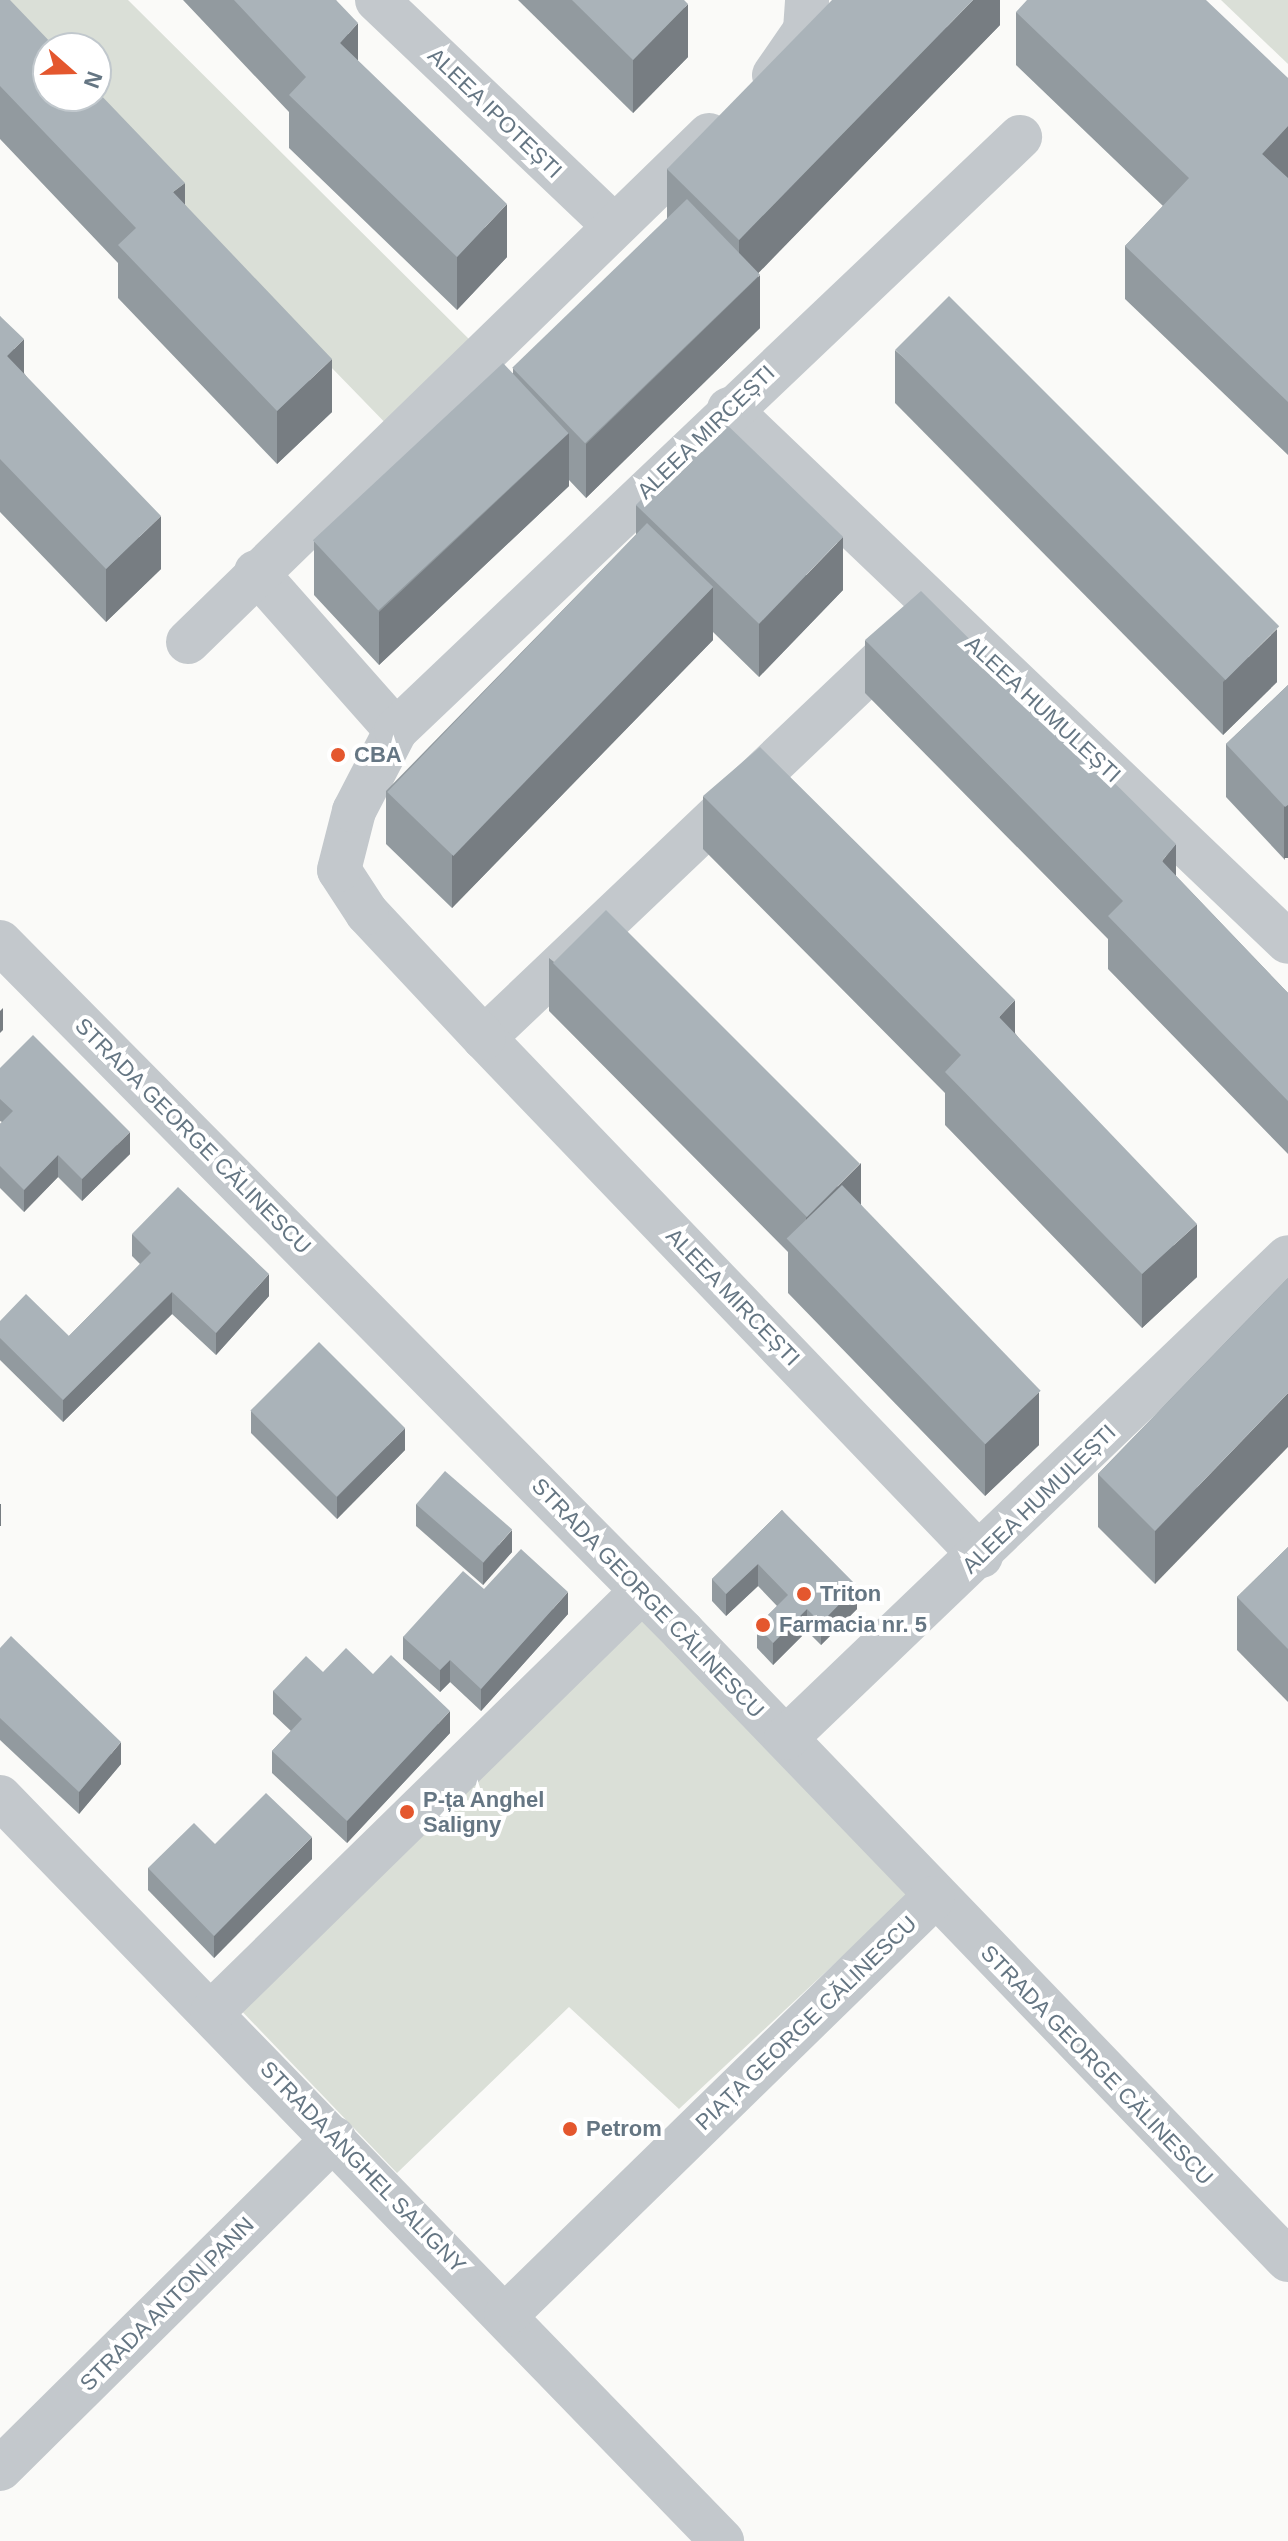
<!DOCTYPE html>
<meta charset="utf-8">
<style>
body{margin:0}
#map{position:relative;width:1288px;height:2541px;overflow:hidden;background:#fafaf8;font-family:Helvetica,sans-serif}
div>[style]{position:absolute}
.green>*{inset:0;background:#dadfd7}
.minor>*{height:44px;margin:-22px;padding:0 22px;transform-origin:22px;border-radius:22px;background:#c3c8cc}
.wall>*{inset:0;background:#929a9f}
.shaded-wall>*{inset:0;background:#777d82;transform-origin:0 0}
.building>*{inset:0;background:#aab3b9;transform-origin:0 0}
.dots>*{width:22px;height:22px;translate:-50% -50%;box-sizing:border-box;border:4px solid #fff;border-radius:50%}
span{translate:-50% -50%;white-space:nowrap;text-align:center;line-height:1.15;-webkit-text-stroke:8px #fff;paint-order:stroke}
.street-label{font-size:22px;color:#657683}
.poi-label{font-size:22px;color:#657683;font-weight:700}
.left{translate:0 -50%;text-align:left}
.north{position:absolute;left:32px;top:32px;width:80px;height:80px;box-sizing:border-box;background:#fff;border:2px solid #c1c8cd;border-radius:50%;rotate:110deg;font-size:22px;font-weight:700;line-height:32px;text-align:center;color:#657683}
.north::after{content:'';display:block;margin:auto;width:28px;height:36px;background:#e4572e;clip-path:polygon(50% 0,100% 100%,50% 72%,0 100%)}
</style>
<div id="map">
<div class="green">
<div style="clip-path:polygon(0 0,128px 0,483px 353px,397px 435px,68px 96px,96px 96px,96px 48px,48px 48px)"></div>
<div style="clip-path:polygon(1221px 0,1288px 0,1288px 64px)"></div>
<div style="clip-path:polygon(639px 1612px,908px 1895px,679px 2109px,569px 2007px,397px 2173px,235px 2004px)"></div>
</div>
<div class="minor">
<div style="left:377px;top:0;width:326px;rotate:43.6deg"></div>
<div style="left:774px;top:75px;width:55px;rotate:-55.4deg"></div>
<div style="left:805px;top:30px;width:30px;rotate:-86deg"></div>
<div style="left:729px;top:409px;width:772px;rotate:43.64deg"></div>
<div style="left:256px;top:572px;width:211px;rotate:48.5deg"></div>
<div style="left:188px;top:642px;width:727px;rotate:-44.22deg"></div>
<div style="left:0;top:942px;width:971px;rotate:45.29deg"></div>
<div style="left:683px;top:1632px;width:872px;rotate:46.07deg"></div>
<div style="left:484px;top:1038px;width:585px;rotate:-43.55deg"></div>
<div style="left:981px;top:1556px;width:718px;rotate:-133.81deg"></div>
<div style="left:484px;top:1038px;width:171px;rotate:-133.1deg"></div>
<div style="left:367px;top:913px;width:51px;rotate:-123.1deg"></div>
<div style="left:339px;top:870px;width:61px;rotate:-75.7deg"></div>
<div style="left:354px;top:811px;width:91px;rotate:-62.6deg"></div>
<div style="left:396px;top:730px;width:861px;rotate:-43.54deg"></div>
<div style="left:786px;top:1738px;width:695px;rotate:-43.78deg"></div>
<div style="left:0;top:1797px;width:1037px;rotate:45.86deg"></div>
<div style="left:212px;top:2012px;width:602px;rotate:-44.39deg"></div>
<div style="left:506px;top:2315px;width:597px;rotate:-44.32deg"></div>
<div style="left:0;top:2469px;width:470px;rotate:-44.7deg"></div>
</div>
<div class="wall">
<div style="clip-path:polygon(0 0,185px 205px,332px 412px,277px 464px,118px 298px,118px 263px,0 139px)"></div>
<div style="clip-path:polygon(183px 0,336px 0,358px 61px,507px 257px,457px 310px,289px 148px,289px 112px)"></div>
<div style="clip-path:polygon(518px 0,684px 0,688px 57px,633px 113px)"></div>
<div style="clip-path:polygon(1000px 0,1000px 25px,758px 273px,760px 328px,586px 498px,569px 480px,569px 486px,379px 665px,314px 595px,314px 542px,513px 373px,513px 369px,667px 219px,667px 169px)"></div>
<div style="clip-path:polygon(1016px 12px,1288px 78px,1288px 455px,1125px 299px,1125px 246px,1163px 206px,1016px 65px)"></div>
<div style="clip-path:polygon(0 316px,24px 373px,161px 569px,106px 622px,0 512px)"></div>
<div style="clip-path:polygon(895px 350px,1277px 682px,1223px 735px,895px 403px)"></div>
<div style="clip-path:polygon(636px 505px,843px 590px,759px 677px,713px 632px,713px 640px,452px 908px,386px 844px,386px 791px,636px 535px)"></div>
<div style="clip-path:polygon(865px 640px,1176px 876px,1288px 993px,1288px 1154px,1108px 969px,1108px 939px,865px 693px)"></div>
<div style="clip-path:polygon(1288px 685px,1285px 860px,1226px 797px,1226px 744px)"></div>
<div style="clip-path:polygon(703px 796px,1015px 1033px,1197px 1277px,1142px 1328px,945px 1125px,945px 1093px,703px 849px)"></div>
<div style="clip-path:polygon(549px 958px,861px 1205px,1039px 1445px,985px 1496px,788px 1293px,788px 1252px,549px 1011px)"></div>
<div style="clip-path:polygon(0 1068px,130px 1154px,82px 1201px,58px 1177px,24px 1212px,0 1188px,0 1124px,2px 1122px,0 1121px)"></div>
<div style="clip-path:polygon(132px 1234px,269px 1296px,216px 1355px,172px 1314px,63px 1422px,0 1360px,0 1338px,69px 1336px,140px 1264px,132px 1256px)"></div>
<div style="clip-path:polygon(1288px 1278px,1155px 1584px,1098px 1527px,1098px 1474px)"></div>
<div style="clip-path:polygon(251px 1411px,405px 1450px,337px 1519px,251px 1433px)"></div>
<div style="clip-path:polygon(416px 1504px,512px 1552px,483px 1585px,416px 1526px)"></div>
<div style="clip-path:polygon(782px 1510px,857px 1609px,821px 1645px,807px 1631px,773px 1665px,757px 1648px,757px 1626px,777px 1606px,758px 1586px,726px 1616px,712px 1601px,712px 1579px)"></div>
<div style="clip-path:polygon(1288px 1547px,1288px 1702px,1237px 1650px,1237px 1597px)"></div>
<div style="clip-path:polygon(484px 1589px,568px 1614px,481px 1711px,450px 1682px,440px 1692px,403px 1659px,403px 1637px)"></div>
<div style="clip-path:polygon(0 1648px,121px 1764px,79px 1814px,0 1740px)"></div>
<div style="clip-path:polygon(323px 1672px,373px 1674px,450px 1733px,347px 1843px,272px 1773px,272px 1751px,291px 1731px,273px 1714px,273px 1691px)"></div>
<div style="clip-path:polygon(312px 1859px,214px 1958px,148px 1890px,148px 1868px)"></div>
</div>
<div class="shaded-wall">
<div style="clip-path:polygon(973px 0,1000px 0,1000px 25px,739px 293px,739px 240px)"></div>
<div style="clip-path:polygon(688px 4px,688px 57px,633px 113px,633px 60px)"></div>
<div style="clip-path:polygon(358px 23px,358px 77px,340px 43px)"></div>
<div style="clip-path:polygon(1288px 126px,1288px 180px,1262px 154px)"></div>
<div style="clip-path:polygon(185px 183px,185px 236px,173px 192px)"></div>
<div style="clip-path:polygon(507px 204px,507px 257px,457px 310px,457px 257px)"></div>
<div style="clip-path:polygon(760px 275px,760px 328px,586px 498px,586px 444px)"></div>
<div style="clip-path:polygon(24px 339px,24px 392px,7px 356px)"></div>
<div style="clip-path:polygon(332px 359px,332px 412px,277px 464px,277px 411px)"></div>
<div style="clip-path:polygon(569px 433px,569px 486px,379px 665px,379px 612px)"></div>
<div style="clip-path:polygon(161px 516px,161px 569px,106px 622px,106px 569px)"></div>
<div style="clip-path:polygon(843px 537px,843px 590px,759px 677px,759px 624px)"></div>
<div style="clip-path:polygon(713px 587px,713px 640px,452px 908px,452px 854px)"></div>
<div style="clip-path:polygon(1277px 629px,1277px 682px,1223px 735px,1223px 682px)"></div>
<div style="left:1288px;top:805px;width:53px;height:4px;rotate:90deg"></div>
<div style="clip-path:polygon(1176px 844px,1176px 898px,1162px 861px)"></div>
<div style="clip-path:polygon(1015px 1000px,1015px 1053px,999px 1017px)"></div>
<div style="clip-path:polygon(3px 1008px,3px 1030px,0 1033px,0 1011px)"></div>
<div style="clip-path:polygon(130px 1132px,130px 1154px,82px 1201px,82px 1179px)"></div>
<div style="clip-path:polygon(58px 1155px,58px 1177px,24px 1212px,24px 1190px)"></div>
<div style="clip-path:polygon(861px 1163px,861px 1216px,806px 1259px,806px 1218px)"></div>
<div style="clip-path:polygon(1197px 1224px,1197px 1277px,1142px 1328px,1142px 1274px)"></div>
<div style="clip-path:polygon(269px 1274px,269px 1296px,216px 1355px,216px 1333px)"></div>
<div style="clip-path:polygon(172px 1292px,172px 1314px,63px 1422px,63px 1400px)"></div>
<div style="clip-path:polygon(1039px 1392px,1039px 1445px,985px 1496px,985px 1442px)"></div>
<div style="clip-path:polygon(1288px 1393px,1288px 1447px,1155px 1584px,1155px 1531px)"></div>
<div style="clip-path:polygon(405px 1428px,405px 1450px,337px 1519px,337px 1497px)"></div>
<div style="left:1px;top:1504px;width:22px;height:1px;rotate:90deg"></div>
<div style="clip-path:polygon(512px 1530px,512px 1552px,483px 1585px,483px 1563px)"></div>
<div style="clip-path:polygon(758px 1564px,758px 1586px,726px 1616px,726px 1594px)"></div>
<div style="clip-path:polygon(857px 1586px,857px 1609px,821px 1645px,821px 1623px)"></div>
<div style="clip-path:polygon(568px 1592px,568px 1614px,481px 1711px,481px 1689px)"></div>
<div style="clip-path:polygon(807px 1609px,807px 1631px,773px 1665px,773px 1643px)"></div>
<div style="clip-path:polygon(450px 1660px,450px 1682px,440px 1692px,440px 1670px)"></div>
<div style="clip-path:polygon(450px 1711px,450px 1733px,347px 1843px,347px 1821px)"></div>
<div style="clip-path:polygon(121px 1742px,121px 1764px,79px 1814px,79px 1792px)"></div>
<div style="clip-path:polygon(312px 1837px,312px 1859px,214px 1958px,214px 1936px)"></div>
</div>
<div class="building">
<div style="clip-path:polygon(0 0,10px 0,56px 48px,48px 48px,48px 96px,96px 96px,96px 90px,185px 183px,173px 192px,332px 359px,277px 411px,118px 245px,136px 228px,0 86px)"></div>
<div style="clip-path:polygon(234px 0,336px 0,358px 23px,340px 43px,507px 204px,457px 257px,289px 95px,306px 77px)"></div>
<div style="clip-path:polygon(572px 0,684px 0,688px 4px,633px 60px)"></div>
<div style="clip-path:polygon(832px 0,973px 0,739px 240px,667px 169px)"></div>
<div style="clip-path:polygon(1027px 0,1206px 0,1288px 78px,1288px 126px,1262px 154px,1288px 178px,1288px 402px,1125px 246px,1189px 178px,1016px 12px)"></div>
<div style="left:687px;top:199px;width:105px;height:243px;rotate:46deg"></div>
<div style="left:949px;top:296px;width:467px;height:76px;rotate:45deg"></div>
<div style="clip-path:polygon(0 316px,24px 339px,7px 356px,161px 516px,106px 569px,0 459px)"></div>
<div style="left:503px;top:363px;width:96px;height:260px;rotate:47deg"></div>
<div style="left:720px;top:418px;width:171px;height:121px;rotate:44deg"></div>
<div style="left:647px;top:523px;width:92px;height:374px;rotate:44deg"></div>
<div style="clip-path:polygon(921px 591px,1176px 844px,1162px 861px,1288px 993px,1288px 1101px,1108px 916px,1123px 901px,865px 640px)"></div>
<div style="clip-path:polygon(1288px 685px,1288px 805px,1285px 807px,1226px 744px)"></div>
<div style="clip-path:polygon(760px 747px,1015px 1000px,999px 1017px,1197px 1224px,1142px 1274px,945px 1072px,961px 1055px,703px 796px)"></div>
<div style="left:606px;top:910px;width:359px;height:75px;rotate:45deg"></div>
<div style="clip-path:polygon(33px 1035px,130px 1132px,82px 1179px,58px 1155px,24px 1190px,0 1166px,0 1124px,13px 1111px,0 1099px,0 1068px)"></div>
<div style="left:842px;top:1185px;width:286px;height:77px;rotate:46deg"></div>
<div style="clip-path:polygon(178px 1187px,269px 1274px,216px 1333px,172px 1292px,63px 1400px,0 1338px,0 1321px,26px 1294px,69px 1336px,151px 1253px,132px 1234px)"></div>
<div style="clip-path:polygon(1288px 1278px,1288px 1393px,1155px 1531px,1098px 1474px)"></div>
<div style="left:319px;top:1342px;width:122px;height:97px;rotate:45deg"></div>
<div style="left:445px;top:1471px;width:89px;height:44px;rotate:41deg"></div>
<div style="clip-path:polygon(782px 1510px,857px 1586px,821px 1623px,807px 1609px,773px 1643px,757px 1626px,788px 1595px,758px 1564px,726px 1594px,712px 1579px)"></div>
<div style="clip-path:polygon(1288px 1547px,1288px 1649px,1237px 1597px)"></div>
<div style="clip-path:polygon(521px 1549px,568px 1592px,481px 1689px,450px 1660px,440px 1670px,403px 1637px,463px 1571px,484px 1589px)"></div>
<div style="clip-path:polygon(11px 1636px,121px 1742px,79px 1792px,0 1718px,0 1648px)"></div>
<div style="clip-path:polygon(346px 1648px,373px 1674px,391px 1655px,450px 1711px,347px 1821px,272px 1751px,302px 1719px,273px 1691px,306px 1656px,323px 1672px)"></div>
<div style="clip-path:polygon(266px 1793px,312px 1837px,214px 1936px,148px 1868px,194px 1823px,215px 1844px)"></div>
</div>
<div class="dots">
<div style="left:338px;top:755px;background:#e4572e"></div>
<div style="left:804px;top:1594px;background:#e4572e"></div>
<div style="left:763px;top:1625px;background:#e4572e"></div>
<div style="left:407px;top:1812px;background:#e4572e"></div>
<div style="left:570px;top:2129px;background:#e4572e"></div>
</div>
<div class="street-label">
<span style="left:495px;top:113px;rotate:44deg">ALEEA IPOTEȘTI</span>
<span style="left:706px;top:432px;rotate:-44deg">ALEEA MIRCEȘTI</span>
<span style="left:1043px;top:709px;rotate:43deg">ALEEA HUMULEȘTI</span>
<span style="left:193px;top:1136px;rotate:45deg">STRADA GEORGE CĂLINESCU</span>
<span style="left:733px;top:1297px;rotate:46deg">ALEEA MIRCEȘTI</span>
<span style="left:1039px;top:1499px;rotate:-44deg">ALEEA HUMULEȘTI</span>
<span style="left:648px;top:1598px;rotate:46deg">STRADA GEORGE CĂLINESCU</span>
<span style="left:806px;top:2023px;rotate:-44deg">PIAȚA GEORGE CĂLINESCU</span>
<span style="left:1097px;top:2065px;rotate:46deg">STRADA GEORGE CĂLINESCU</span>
<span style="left:363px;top:2167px;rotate:46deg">STRADA ANGHEL SALIGNY</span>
<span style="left:167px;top:2304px;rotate:-45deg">STRADA ANTON PANN</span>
</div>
<div class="poi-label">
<span class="left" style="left:354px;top:755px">CBA</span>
<span class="left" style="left:820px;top:1594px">Triton</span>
<span class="left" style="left:779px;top:1625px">Farmacia nr. 5</span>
<span class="left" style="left:423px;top:1812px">P-ța Anghel<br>Saligny</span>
<span class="left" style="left:586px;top:2129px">Petrom</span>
</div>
<div class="north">N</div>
</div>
